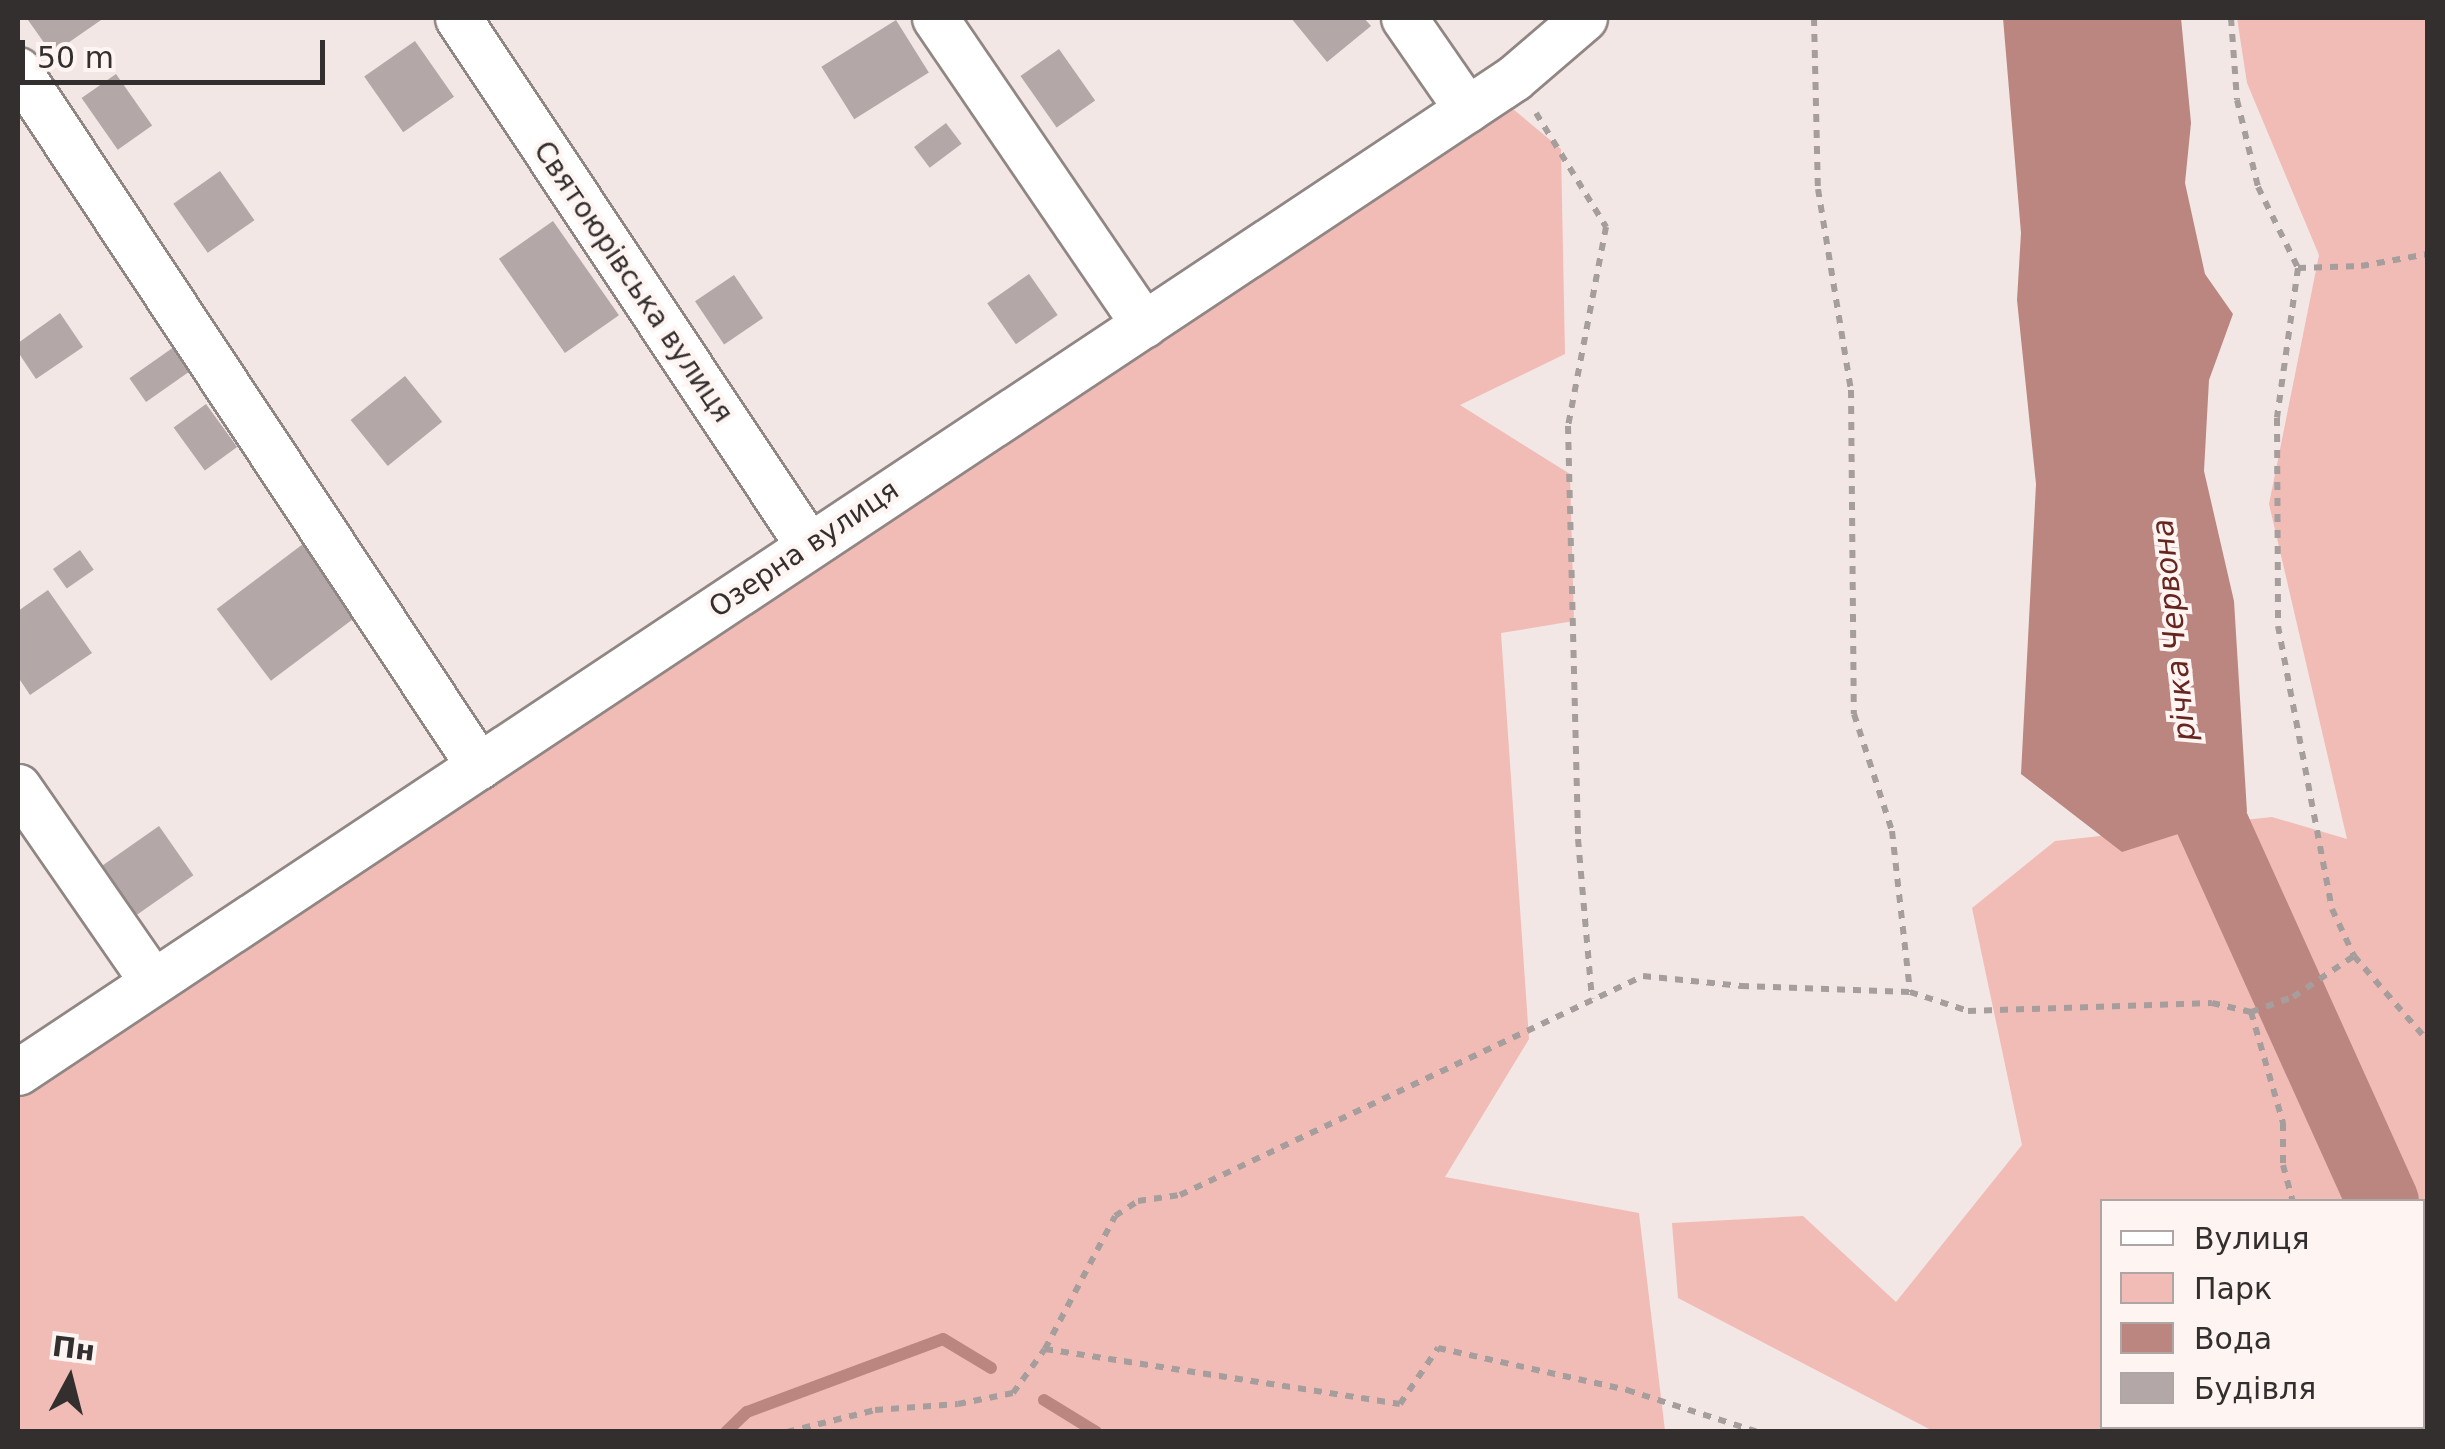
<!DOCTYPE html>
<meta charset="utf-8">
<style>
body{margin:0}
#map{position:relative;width:2445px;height:1449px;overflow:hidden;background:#f2e7e5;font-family:"DejaVu Sans",sans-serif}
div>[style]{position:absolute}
.green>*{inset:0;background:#f1bcb6}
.water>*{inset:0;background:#bb8680}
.stream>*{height:12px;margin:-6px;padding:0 6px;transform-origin:6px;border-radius:6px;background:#bb8680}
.river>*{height:72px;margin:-36px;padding:0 36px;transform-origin:36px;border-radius:36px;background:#bb8680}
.building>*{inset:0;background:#b3a8a7;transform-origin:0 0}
.path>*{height:6px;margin-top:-3px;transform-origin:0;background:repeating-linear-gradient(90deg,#a69e9c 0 8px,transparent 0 16px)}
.roads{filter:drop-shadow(2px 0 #908684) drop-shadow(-2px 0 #908684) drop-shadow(0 2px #908684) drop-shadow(0 -2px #908684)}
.minor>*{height:45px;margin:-22.5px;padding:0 22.5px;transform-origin:22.5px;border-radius:22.5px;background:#fff}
span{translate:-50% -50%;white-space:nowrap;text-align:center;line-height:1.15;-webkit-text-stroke:8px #fef5f3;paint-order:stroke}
.street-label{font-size:28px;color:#332f2e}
.water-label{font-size:30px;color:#672520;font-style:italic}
.frame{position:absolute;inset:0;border:20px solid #332f2e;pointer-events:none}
.legend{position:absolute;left:2100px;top:1199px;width:325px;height:230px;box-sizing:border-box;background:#fef5f3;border:2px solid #ada6a4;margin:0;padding:12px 18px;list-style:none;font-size:30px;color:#332f2e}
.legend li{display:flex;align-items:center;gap:20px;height:50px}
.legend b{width:50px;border:2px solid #ada6a4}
.north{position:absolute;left:20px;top:1329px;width:100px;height:100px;-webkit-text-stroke:8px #fef5f3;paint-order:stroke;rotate:7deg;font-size:28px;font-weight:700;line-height:40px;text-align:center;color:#332f2e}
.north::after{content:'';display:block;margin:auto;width:35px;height:45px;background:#332f2e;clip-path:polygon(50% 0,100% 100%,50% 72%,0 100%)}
.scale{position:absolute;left:20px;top:40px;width:305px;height:45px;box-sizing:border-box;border:5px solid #332f2e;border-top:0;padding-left:12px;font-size:30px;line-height:35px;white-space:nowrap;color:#332f2e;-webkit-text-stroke:8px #fef5f3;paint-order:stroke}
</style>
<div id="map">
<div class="green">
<div style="clip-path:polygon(evenodd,2237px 18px,2427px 18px,2427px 1431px,1933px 1431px,1678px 1298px,1672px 1223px,1803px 1216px,1896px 1302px,2022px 1145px,1972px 908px,2055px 841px,2272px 817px,2347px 839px,2269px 504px,2319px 255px,2247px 83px,2237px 18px,2102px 1202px,2422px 1202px,2422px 1426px,2102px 1426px,2102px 1202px)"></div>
<div style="clip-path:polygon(1507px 104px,1561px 149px,1565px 354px,1460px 405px,1570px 474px,1574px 621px,1501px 633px,1529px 1039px,1445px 1177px,1639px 1213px,1665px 1431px,18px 1432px,18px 1098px)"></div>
</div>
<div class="water">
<div style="clip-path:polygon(2003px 18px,2181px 18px,2191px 123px,2185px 183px,2205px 274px,2233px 314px,2209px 380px,2204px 471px,2234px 601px,2247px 812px,2122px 852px,2021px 774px,2036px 484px,2017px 300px,2021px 233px)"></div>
</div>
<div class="stream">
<div style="left:1044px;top:1400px;width:61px;rotate:31.6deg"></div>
<div style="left:726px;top:1432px;width:29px;rotate:-44deg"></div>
<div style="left:747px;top:1412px;width:209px;rotate:-20.4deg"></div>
<div style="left:943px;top:1339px;width:56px;rotate:31.1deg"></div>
</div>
<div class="river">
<div style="left:2184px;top:732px;width:38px;rotate:84deg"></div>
<div style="left:2188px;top:770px;width:474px;rotate:65.7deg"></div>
<div style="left:2422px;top:1322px;width:23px;rotate:75deg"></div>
</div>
<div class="building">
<div style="clip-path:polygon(32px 18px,104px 18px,52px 54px,28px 20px)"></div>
<div style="clip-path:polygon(1291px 18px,1364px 18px,1371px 26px,1327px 62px)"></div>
<div style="left:896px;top:20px;width:62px;height:88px;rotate:58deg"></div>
<div style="left:415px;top:41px;width:68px;height:62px;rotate:55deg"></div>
<div style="left:1059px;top:49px;width:63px;height:47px;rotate:55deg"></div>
<div style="left:116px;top:74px;width:63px;height:42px;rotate:55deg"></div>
<div style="left:946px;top:123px;width:26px;height:40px;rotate:53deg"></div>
<div style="left:220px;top:171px;width:60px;height:57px;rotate:55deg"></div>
<div style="left:553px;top:221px;width:115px;height:66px;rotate:55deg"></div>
<div style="left:1029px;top:274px;width:50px;height:51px;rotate:55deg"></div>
<div style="left:734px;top:275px;width:52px;height:47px;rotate:56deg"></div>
<div style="clip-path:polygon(60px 313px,83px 347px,36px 379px,18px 352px,18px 343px)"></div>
<div style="left:181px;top:342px;width:29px;height:63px;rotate:55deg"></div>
<div style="left:405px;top:376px;width:59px;height:70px;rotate:51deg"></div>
<div style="left:206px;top:404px;width:53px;height:40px;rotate:54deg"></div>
<div style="left:303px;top:544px;width:90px;height:108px;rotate:53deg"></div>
<div style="left:80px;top:550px;width:24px;height:33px;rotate:55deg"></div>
<div style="clip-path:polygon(48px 590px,92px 653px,30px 695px,18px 677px,18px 611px)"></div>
<div style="left:159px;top:826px;width:60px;height:72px;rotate:55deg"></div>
</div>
<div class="path">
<div style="left:1814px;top:18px;width:171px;rotate:88.7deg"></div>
<div style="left:1818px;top:189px;width:204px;rotate:80.7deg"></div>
<div style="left:1851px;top:390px;width:324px;rotate:89.5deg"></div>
<div style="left:1854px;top:714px;width:123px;rotate:72deg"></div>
<div style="left:1892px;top:831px;width:162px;rotate:83.6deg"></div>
<div style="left:2231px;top:18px;width:82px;rotate:85.8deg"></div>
<div style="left:2237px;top:100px;width:89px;rotate:76.4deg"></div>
<div style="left:2258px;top:187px;width:90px;rotate:63.7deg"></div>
<div style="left:2298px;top:268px;width:151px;rotate:98deg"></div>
<div style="left:2277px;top:418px;width:208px;rotate:89.7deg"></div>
<div style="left:2278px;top:626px;width:288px;rotate:79.2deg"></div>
<div style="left:2332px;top:909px;width:52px;rotate:64.9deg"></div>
<div style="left:2354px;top:956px;width:113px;rotate:49deg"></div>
<div style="left:1536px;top:113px;width:134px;rotate:58.4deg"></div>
<div style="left:1606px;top:227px;width:203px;rotate:100.8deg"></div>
<div style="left:1568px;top:426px;width:413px;rotate:88.6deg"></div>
<div style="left:1578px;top:839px;width:160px;rotate:85deg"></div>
<div style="left:2298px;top:268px;width:63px;rotate:-1.8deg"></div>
<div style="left:2361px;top:266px;width:68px;rotate:-10.2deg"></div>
<div style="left:2251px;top:1012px;width:116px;rotate:73.9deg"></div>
<div style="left:2283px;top:1123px;width:42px;rotate:90deg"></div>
<div style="left:2283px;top:1165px;width:38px;rotate:75deg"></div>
<div style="left:1045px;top:1349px;width:359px;rotate:8.8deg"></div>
<div style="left:1400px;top:1404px;width:68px;rotate:-55.8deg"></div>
<div style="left:1438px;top:1348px;width:194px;rotate:12.5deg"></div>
<div style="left:1627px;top:1390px;width:138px;rotate:17.8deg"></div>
<div style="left:2296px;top:1426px;width:6px;rotate:72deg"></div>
<div style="left:787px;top:1432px;width:91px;rotate:-14deg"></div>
<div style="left:875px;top:1410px;width:83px;rotate:-4.1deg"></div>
<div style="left:958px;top:1404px;width:56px;rotate:-11.3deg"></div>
<div style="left:1013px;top:1393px;width:54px;rotate:-54deg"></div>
<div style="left:1045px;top:1349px;width:150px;rotate:-62.2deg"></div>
<div style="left:1115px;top:1216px;width:27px;rotate:-33deg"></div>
<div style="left:1138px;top:1201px;width:42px;rotate:-8.1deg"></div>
<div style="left:1180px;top:1195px;width:512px;rotate:-25.31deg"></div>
<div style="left:1643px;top:976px;width:99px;rotate:5.8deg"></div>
<div style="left:1741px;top:986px;width:169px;rotate:2deg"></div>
<div style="left:1910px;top:992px;width:61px;rotate:18.1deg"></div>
<div style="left:1968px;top:1011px;width:244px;rotate:-1.9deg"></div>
<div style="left:2212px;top:1003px;width:40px;rotate:13deg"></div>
<div style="left:2251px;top:1012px;width:45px;rotate:-19.7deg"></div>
<div style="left:2293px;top:997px;width:73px;rotate:-33.9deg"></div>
</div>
<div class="roads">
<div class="minor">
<div style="left:458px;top:18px;width:634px;rotate:56.39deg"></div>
<div style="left:935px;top:18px;width:371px;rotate:55.7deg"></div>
<div style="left:1404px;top:18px;width:111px;rotate:55.3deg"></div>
<div style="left:18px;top:70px;width:835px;rotate:56.48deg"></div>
<div style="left:18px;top:787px;width:237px;rotate:55.3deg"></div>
<div style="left:18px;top:1072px;width:1796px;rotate:-33.6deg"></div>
<div style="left:1514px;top:78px;width:92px;rotate:-40.6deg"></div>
</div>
</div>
<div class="street-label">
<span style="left:633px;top:282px;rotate:56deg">Святоюрівська вулиця</span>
<span style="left:804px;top:549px;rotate:-34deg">Озерна вулиця</span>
</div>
<div class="water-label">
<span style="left:2174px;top:630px;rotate:-96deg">річка Червона</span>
</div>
<div class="frame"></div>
<ul class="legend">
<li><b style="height:12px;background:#fff"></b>Вулиця</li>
<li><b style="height:28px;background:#f1bcb6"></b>Парк</li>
<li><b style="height:28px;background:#bb8680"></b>Вода</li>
<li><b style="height:28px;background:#b3a8a7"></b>Будівля</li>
</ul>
<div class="north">Пн</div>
<div class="scale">50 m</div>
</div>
